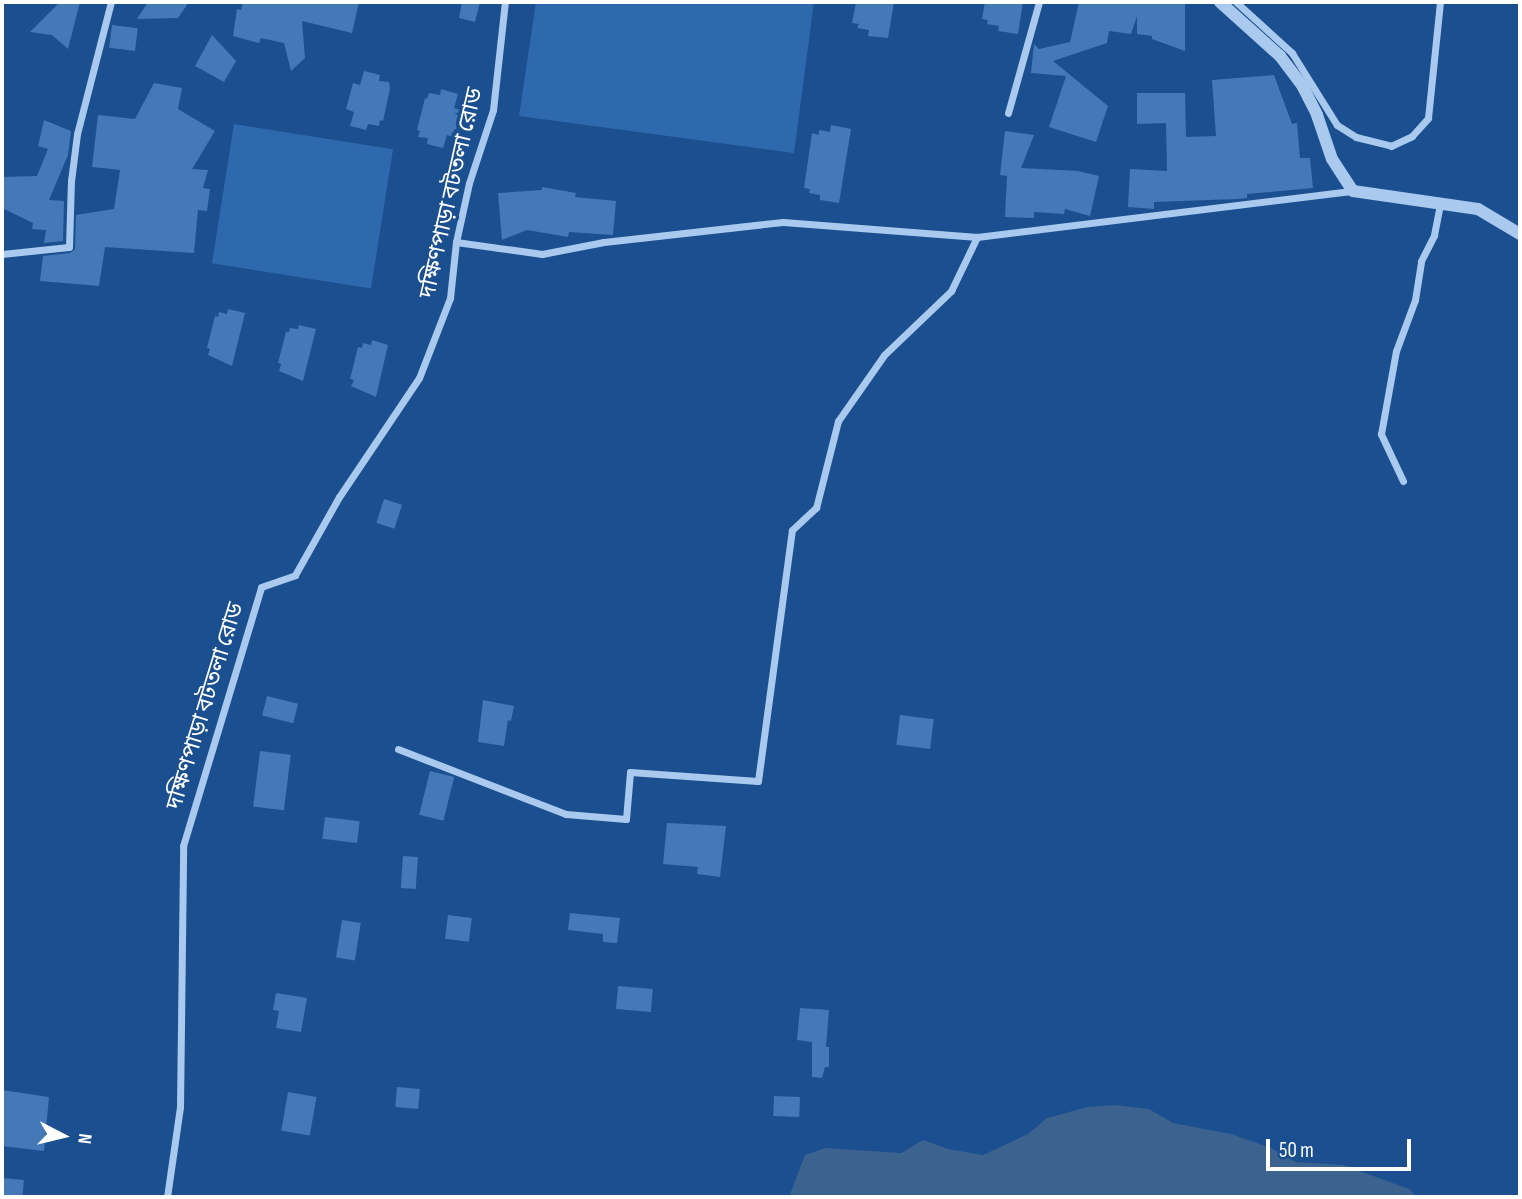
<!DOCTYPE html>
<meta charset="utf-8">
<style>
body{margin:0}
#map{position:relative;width:1522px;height:1199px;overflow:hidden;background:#1b4f8f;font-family:"Sofia Sans Condensed","Noto Sans Bengali",sans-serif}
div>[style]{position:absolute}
.green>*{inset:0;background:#2e69ad;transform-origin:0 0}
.water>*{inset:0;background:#3c6290}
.building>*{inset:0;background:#4478b7;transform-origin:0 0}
.minor>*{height:7px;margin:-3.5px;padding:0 3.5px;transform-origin:3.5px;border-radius:3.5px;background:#a9c9ee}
.tertiary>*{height:12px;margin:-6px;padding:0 6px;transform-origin:6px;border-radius:6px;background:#a9c9ee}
span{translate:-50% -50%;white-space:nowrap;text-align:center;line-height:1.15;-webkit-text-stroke:7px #1b4f8f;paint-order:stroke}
.street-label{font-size:23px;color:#fff}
.frame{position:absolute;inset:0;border:4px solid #fff;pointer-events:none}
.north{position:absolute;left:28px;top:1101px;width:70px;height:70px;-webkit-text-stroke:5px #1b4f8f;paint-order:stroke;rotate:97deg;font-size:19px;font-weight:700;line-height:28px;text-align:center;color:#fff}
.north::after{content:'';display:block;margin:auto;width:24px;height:32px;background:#fff;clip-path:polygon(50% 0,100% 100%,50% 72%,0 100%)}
.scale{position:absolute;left:1266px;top:1139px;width:145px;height:32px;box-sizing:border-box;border:4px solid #fff;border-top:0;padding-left:9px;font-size:21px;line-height:24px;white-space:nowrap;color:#fff;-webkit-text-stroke:5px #1b4f8f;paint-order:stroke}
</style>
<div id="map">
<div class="green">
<div style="clip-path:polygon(536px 2px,814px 2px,794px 153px,519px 116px)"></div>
<div style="left:234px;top:124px;width:161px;height:141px;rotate:9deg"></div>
</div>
<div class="water">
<div style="clip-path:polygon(1115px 1105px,1149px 1109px,1173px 1123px,1231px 1134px,1271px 1148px,1296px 1162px,1343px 1165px,1409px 1189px,1417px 1197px,789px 1197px,805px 1155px,825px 1148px,901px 1153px,923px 1140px,948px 1149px,983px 1155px,1028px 1134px,1047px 1118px,1088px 1107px)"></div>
</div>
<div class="building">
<div style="clip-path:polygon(60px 2px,80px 2px,68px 49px,52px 35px,30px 32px)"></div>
<div style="clip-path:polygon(148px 2px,189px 2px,178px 18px,137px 19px)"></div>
<div style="clip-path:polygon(243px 2px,359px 2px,352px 33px,302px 21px,305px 58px,291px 71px,284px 43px,261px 38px,259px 43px,233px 36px,237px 9px,241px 10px)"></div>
<div style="clip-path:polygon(462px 2px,480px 2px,475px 22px,459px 18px)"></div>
<div style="clip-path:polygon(856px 2px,894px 2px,888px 38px,868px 36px,869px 30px,857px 28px,859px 24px,852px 23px)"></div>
<div style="clip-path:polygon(985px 2px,1023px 2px,1018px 34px,998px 31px,999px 26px,987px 24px,988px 20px,982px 19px)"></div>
<div style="clip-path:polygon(1079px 2px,1185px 2px,1185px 51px,1152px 39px,1152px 36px,1137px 34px,1137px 16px,1131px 34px,1109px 31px,1107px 43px,1053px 61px,1108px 106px,1096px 142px,1049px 127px,1066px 76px,1031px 73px,1034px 44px,1039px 49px,1070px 42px)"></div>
<div style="left:112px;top:25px;width:26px;height:23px;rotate:7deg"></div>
<div style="clip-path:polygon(212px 35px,236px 61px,224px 82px,195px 66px)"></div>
<div style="clip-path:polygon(364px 71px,380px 75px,379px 81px,389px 82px,390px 89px,383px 121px,380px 120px,379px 126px,368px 124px,366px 130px,350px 126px,354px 112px,346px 109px,353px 83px,360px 85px)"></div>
<div style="clip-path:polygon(1274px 75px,1292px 124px,1297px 123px,1300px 158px,1310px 158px,1313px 188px,1247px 194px,1247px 198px,1237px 199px,1154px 202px,1154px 209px,1128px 207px,1130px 169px,1167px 171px,1166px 123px,1137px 124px,1137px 93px,1185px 93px,1186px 137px,1216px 136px,1212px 80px)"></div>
<div style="clip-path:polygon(154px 83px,182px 88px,178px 109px,215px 131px,192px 169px,208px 170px,203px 188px,210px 189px,207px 211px,198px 210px,194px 253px,105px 247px,99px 286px,40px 281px,43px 256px,70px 253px,75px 249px,76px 215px,114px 209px,120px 170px,92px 167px,98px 115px,135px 119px)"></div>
<div style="clip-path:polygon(441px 89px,458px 94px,454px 108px,461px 110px,454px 137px,447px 135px,443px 148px,427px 144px,428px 138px,418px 137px,420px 131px,417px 130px,425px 98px,427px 99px,429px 93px,440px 95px)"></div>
<div style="clip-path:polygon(44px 120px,71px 131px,68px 155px,49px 200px,64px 201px,63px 241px,44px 243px,46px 230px,32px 229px,33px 223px,2px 208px,2px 177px,37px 176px,48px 149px,38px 146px)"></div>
<div style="clip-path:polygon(831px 125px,851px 129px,839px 203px,820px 200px,820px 195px,809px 193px,810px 189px,804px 188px,812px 133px,819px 135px,819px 130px,830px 132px)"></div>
<div style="clip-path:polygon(1005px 131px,1034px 135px,1021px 168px,1078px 171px,1099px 176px,1090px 216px,1065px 209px,1064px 214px,1034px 212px,1034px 218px,1005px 217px,1007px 176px,1000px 175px)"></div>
<div style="clip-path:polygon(542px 187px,576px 193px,575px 197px,616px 201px,613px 235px,569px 232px,568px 237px,527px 230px,502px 240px,498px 193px,542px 190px)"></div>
<div style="clip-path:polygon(228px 309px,245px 313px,232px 366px,208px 355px,210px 349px,207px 348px,215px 316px,218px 317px,219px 312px,227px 314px)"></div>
<div style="clip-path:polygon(299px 325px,316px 329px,303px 381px,279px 371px,281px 364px,278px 363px,286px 332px,289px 332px,290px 328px,298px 329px)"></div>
<div style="clip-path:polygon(372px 340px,388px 345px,376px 397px,351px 386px,354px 380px,350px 379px,358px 347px,362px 348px,363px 343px,371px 345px)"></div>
<div style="left:384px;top:499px;width:19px;height:25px;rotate:18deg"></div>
<div style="left:267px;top:696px;width:32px;height:20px;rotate:14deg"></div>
<div style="clip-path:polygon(483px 700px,514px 706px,511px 721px,508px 720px,504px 746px,478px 742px)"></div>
<div style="left:900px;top:715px;width:34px;height:30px;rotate:7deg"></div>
<div style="left:260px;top:751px;width:31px;height:56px;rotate:7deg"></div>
<div style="left:430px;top:771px;width:25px;height:45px;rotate:14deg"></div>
<div style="left:325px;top:817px;width:35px;height:22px;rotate:7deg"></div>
<div style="clip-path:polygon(667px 823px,726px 826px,720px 877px,697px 874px,698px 867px,663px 864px)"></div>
<div style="left:403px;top:856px;width:15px;height:32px;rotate:4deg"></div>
<div style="clip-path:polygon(570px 913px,620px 918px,617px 943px,603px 942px,603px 934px,568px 930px)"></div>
<div style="left:448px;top:915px;width:24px;height:24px;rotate:7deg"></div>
<div style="left:342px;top:920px;width:19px;height:38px;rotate:9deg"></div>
<div style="left:618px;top:986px;width:35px;height:23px;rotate:5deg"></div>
<div style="clip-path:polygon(276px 993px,307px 998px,301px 1032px,276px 1028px,279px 1011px,273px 1010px)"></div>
<div style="clip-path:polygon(800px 1008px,829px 1010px,826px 1047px,829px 1047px,829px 1067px,825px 1067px,822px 1078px,812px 1077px,812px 1042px,797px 1040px)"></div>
<div style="left:397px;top:1087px;width:23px;height:20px;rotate:5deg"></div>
<div style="clip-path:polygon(2px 1090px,49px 1097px,44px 1151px,2px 1146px)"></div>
<div style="left:288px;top:1092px;width:29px;height:39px;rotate:10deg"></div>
<div style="left:774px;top:1096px;width:26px;height:20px;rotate:2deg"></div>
<div style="left:2px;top:1178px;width:22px;height:18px;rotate:5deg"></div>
</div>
<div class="minor">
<div style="left:1236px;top:2px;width:76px;rotate:42.3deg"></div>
<div style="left:1292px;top:53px;width:85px;rotate:58deg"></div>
<div style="left:1337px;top:125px;width:22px;rotate:32deg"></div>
<div style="left:1356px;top:137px;width:36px;rotate:14deg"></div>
<div style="left:1391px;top:146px;width:23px;rotate:-25deg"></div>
<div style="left:1412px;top:136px;width:24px;rotate:-48deg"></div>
<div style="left:1428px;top:118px;width:117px;rotate:-84.1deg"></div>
<div style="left:1008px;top:113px;width:115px;rotate:-74.4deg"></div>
<div style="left:456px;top:242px;width:87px;rotate:7.9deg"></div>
<div style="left:542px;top:254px;width:63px;rotate:-11deg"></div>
<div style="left:604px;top:242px;width:180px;rotate:-6.4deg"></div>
<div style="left:783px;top:222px;width:195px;rotate:4.4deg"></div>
<div style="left:977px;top:237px;width:379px;rotate:-7deg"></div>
<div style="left:2px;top:254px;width:67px;rotate:-6deg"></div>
<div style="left:69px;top:247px;width:66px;rotate:-88.3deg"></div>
<div style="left:71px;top:181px;width:47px;rotate:-82.7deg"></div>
<div style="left:77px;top:134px;width:136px;rotate:-75.6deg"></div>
<div style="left:1403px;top:481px;width:52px;rotate:-115.1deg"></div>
<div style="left:1381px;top:434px;width:84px;rotate:-79.8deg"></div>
<div style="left:1396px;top:351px;width:54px;rotate:-69.6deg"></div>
<div style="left:1415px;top:300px;width:39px;rotate:-81deg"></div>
<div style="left:1421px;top:261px;width:29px;rotate:-63deg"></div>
<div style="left:1434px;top:235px;width:31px;rotate:-79deg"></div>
<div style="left:398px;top:749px;width:180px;rotate:21.2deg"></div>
<div style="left:566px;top:814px;width:60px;rotate:4.8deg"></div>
<div style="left:626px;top:819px;width:47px;rotate:-85.1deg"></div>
<div style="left:630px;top:772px;width:128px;rotate:4deg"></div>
<div style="left:758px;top:781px;width:253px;rotate:-82.3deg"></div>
<div style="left:792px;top:530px;width:33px;rotate:-43deg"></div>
<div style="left:816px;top:508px;width:90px;rotate:-75.8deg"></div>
<div style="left:838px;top:421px;width:80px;rotate:-55.1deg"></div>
<div style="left:884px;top:355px;width:93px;rotate:-43.7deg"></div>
<div style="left:951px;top:291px;width:60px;rotate:-64.3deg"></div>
<div style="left:167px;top:1197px;width:91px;rotate:-81.8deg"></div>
<div style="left:180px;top:1107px;width:261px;rotate:-89.3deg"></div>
<div style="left:183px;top:846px;width:270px;rotate:-73.2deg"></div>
<div style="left:261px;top:587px;width:36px;rotate:-19deg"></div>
<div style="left:295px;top:575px;width:90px;rotate:-60.6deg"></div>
<div style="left:339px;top:497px;width:143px;rotate:-56.1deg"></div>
<div style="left:419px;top:378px;width:86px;rotate:-68.8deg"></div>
<div style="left:450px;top:298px;width:56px;rotate:-83.9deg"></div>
<div style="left:456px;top:242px;width:60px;rotate:-77.6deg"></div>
<div style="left:469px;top:183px;width:77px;rotate:-71.8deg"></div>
<div style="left:493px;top:110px;width:109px;rotate:-83.7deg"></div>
</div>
<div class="tertiary">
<div style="left:1220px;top:2px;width:81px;rotate:42deg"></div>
<div style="left:1280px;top:56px;width:39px;rotate:53deg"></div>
<div style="left:1303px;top:87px;width:31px;rotate:63deg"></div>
<div style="left:1317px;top:115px;width:46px;rotate:71.2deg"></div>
<div style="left:1332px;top:159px;width:38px;rotate:57deg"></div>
<div style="left:1353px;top:191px;width:126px;rotate:8.2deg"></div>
<div style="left:1478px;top:209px;width:49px;rotate:30.8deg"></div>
</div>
<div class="street-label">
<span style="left:451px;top:193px;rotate:-77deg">দক্ষিণপাড়া বটতলা রোড</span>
<span style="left:205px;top:706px;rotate:-73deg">দক্ষিণপাড়া বটতলা রোড</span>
</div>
<div class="frame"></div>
<div class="north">N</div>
<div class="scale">50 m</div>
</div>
